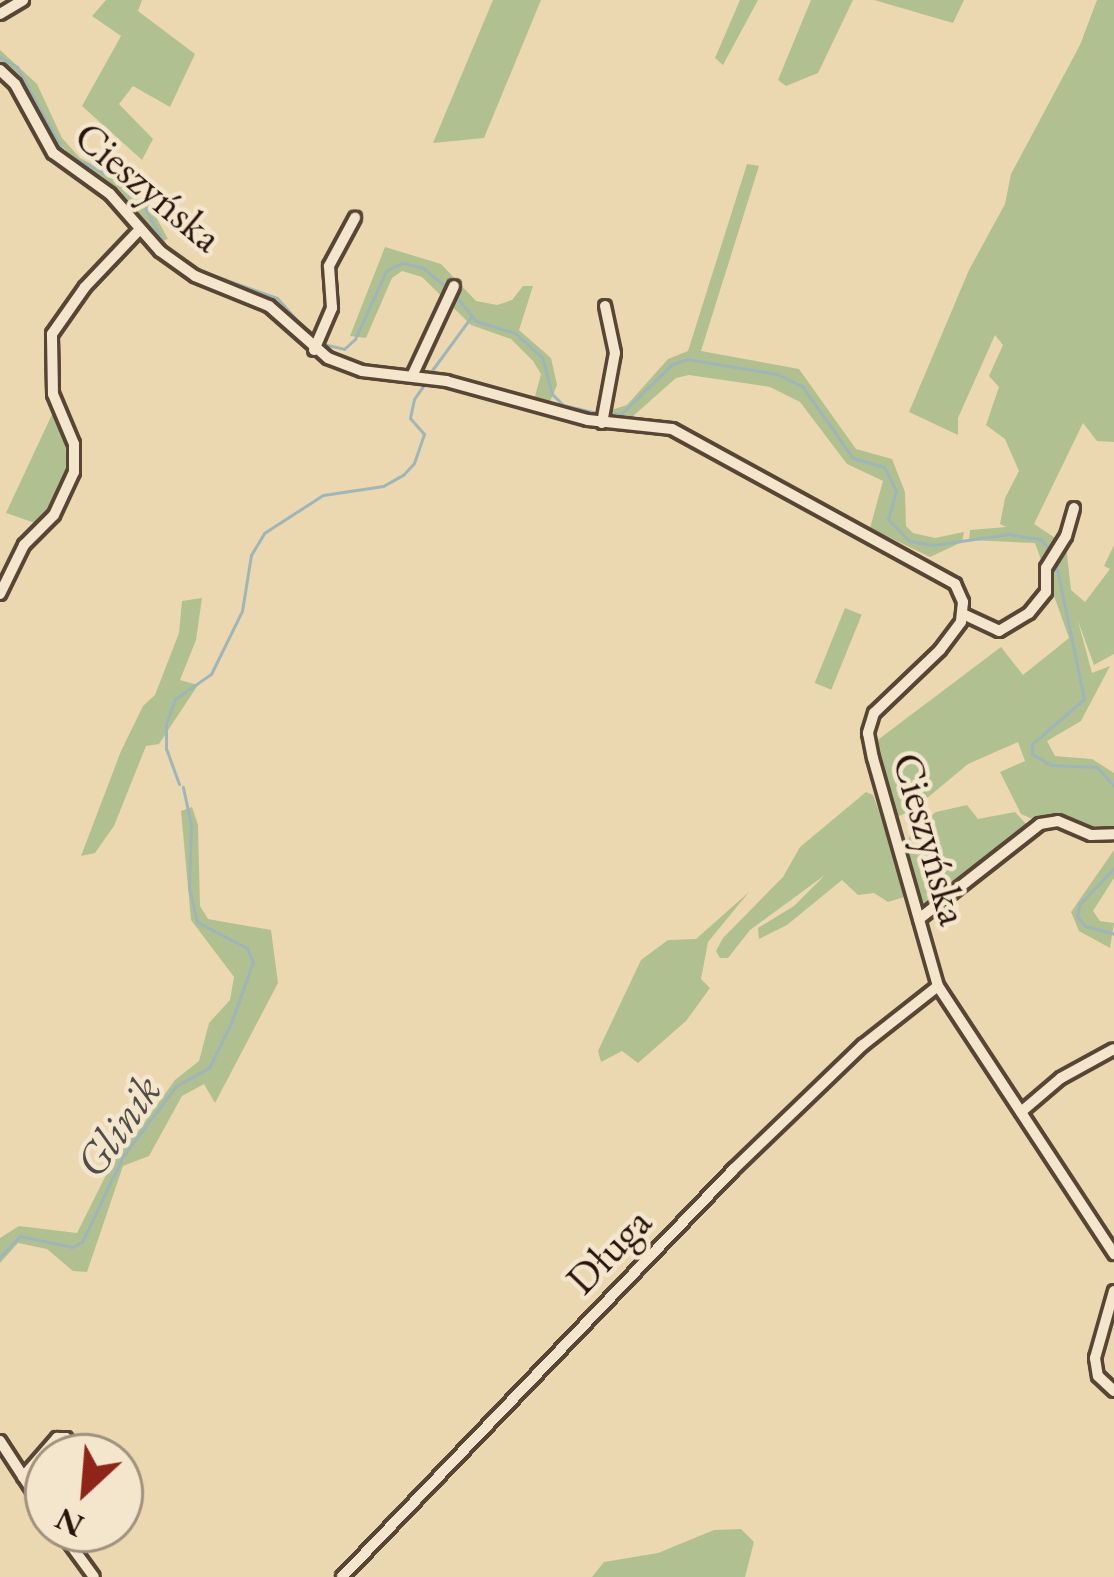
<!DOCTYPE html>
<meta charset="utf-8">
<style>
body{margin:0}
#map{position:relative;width:1114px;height:1577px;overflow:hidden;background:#ecd8b0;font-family:"EB Garamond",serif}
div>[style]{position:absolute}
.green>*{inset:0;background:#b1c090;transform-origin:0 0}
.stream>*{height:3px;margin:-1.5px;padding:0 1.5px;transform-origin:1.5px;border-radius:1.5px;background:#9fb6b8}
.roads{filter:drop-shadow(3px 0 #584534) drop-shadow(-3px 0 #584534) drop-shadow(0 3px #584534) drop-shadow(0 -3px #584534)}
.minor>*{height:10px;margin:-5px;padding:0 5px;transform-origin:5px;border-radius:5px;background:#f3e6cc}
span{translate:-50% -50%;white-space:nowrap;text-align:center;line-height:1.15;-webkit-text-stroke:9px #f3e6cc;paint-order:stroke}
.street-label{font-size:42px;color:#27140b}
.water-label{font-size:45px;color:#514d48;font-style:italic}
.north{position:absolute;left:24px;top:1433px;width:120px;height:120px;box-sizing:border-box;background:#f3e6cc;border:3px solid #a1927f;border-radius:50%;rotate:206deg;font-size:33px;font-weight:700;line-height:48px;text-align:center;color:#27140b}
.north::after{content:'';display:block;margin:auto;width:42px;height:54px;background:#8f2418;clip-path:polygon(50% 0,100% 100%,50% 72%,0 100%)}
</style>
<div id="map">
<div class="green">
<div style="clip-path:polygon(106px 0,142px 0,138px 11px,195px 54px,170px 107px,133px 86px,119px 104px,153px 139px,142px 160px,82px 106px,121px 36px,92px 16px)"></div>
<div style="clip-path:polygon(493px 0,541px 0,484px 138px,433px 143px)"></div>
<div style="clip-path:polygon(740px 0,758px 0,723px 65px,715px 58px)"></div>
<div style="clip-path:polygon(811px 0,853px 0,818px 73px,786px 86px,778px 80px)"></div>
<div style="clip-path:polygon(874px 0,964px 0,953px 23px)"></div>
<div style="clip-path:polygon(1097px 0,1114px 0,1114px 442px,1097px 441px,1083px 423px,1034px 524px,1066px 545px,1071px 590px,1085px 602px,1110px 569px,1104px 566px,1114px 545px,1114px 654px,1094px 665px,1078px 621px,1092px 673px,1110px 666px,1081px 721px,1047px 741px,1055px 756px,1092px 759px,1114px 773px,1114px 828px,1092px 831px,1069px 818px,1035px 820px,1021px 814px,1000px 772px,1025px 761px,1018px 742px,968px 764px,914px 809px,895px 818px,875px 742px,1001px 647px,1023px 675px,1069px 638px,1035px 543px,969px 540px,970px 530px,1006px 527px,1000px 524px,1005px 498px,1019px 471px,1005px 439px,986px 425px,999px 387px,989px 376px,1003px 345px,995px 335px,958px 418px,958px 435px,909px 412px,969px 270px,1005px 204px,1011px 174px,1080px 45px)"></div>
<div style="clip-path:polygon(0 50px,37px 84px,62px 138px,80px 158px,98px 167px,122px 167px,138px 184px,168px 239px,158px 242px,128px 202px,75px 164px,10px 72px,0 67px)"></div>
<div style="clip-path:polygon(747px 164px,759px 166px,701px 351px,799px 369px,856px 449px,892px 459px,905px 492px,906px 526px,913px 533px,935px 538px,964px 532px,962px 542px,930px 557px,870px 528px,883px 481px,847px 464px,800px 402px,770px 387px,689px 375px,676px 378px,632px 417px,608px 418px,608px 411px,627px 405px,668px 359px,688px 351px)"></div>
<div style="clip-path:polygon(385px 247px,441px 264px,476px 301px,497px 305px,512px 300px,523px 286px,533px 286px,519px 330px,551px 358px,557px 385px,549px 404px,534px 400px,541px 374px,533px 361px,511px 339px,471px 325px,422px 277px,402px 271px,392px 278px,366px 338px,350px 336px)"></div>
<div style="clip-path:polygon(55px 408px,64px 427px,67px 468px,47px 514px,35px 523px,6px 513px)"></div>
<div style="clip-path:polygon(202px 598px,196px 640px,180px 680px,198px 685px,159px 744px,146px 746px,114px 826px,95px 853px,81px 856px,121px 751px,143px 706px,155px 695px,179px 633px,182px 601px)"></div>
<div style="left:845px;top:608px;width:18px;height:81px;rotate:22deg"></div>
<div style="clip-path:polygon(866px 792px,873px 795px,895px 856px,904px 897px,888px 902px,874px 893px,858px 895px,842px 880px,787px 925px,759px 939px,758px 928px,794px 906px,825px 875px,750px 930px,728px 958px,720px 958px,716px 951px,723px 938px,783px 877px,800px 847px)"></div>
<div style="clip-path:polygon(967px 805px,978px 819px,1015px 812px,1027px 825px,1015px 841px,924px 906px,906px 846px,912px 830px,936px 812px)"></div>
<div style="clip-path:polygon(192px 807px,198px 825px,200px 906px,208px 919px,271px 930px,278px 983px,215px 1103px,204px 1084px,182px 1096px,149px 1156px,123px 1166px,87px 1272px,73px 1271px,47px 1249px,18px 1243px,0 1263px,0 1238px,19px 1226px,77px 1233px,123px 1141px,134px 1137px,175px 1080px,199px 1061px,209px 1023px,230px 1000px,234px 977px,191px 920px,181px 811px)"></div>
<div style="clip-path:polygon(1114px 850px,1114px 878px,1093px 911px,1100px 921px,1114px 923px,1110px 948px,1079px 931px,1071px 912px)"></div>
<div style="clip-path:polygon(749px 892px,708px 942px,701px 979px,710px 988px,686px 1021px,638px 1063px,622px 1051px,601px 1062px,598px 1051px,641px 960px,668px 940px,696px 939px)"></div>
<div style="clip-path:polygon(741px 1529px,754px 1542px,745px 1577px,592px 1577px,604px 1562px,658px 1553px,714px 1530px)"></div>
</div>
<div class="stream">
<div style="left:0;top:57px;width:20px;rotate:30deg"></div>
<div style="left:17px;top:67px;width:98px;rotate:61.3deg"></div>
<div style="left:64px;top:153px;width:78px;rotate:26.6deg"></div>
<div style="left:134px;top:188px;width:67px;rotate:61.5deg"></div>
<div style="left:166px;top:247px;width:34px;rotate:38deg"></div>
<div style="left:193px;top:268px;width:89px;rotate:19.7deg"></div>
<div style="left:277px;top:298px;width:52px;rotate:48.1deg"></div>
<div style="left:455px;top:295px;width:33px;rotate:51deg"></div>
<div style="left:476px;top:321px;width:41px;rotate:17.1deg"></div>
<div style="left:515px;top:333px;width:36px;rotate:42deg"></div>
<div style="left:542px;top:357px;width:38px;rotate:75deg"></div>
<div style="left:552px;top:394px;width:16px;rotate:45deg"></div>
<div style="left:563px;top:405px;width:35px;rotate:13deg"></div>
<div style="left:319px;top:343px;width:26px;rotate:13deg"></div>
<div style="left:344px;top:349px;width:15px;rotate:-42deg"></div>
<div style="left:355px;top:339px;width:75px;rotate:-65.5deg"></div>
<div style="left:386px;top:271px;width:18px;rotate:-27deg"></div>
<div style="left:402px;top:263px;width:22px;rotate:13deg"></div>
<div style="left:423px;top:268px;width:32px;rotate:39deg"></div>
<div style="left:430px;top:373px;width:69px;rotate:-53.8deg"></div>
<div style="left:607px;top:413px;width:14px;rotate:4deg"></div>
<div style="left:621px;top:414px;width:71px;rotate:-44.4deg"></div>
<div style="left:672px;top:364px;width:16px;rotate:-18deg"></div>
<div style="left:687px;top:359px;width:91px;rotate:9.5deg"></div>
<div style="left:777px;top:374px;width:28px;rotate:26deg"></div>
<div style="left:802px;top:386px;width:88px;rotate:54.7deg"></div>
<div style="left:853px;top:458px;width:32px;rotate:16deg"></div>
<div style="left:884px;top:467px;width:27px;rotate:63deg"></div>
<div style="left:896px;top:491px;width:29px;rotate:106deg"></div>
<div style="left:888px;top:519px;width:30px;rotate:46deg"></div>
<div style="left:909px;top:541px;width:25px;rotate:9deg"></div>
<div style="left:934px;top:545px;width:75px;rotate:-8.5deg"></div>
<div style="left:1008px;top:534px;width:32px;rotate:9deg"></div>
<div style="left:1040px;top:539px;width:14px;rotate:45deg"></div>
<div style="left:1056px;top:564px;width:138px;rotate:78.3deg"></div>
<div style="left:1084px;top:699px;width:69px;rotate:139.1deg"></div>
<div style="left:1032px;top:744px;width:10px;rotate:90deg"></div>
<div style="left:1032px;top:754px;width:22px;rotate:30deg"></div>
<div style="left:1051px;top:765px;width:46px;rotate:2.5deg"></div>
<div style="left:1097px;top:767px;width:25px;rotate:48deg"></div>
<div style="left:179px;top:784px;width:37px;rotate:-110deg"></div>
<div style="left:166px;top:749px;width:25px;rotate:-90deg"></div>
<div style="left:166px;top:724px;width:27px;rotate:-70deg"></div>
<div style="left:175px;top:699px;width:44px;rotate:-34.8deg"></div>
<div style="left:211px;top:674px;width:70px;rotate:-63.8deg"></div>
<div style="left:242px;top:611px;width:57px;rotate:-80.9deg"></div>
<div style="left:251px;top:555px;width:26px;rotate:-59deg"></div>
<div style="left:264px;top:533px;width:70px;rotate:-32.8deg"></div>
<div style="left:323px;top:495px;width:61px;rotate:-8.5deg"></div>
<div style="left:383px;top:486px;width:23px;rotate:-29deg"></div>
<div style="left:403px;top:475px;width:16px;rotate:-47deg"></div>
<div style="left:414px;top:463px;width:31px;rotate:-71deg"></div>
<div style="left:424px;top:434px;width:21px;rotate:-131deg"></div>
<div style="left:410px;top:418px;width:19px;rotate:-78deg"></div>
<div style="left:414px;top:399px;width:21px;rotate:-55deg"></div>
<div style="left:1114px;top:868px;width:51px;rotate:133.4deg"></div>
<div style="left:1079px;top:905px;width:11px;rotate:100deg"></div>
<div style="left:1077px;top:916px;width:13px;rotate:51deg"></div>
<div style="left:1085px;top:926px;width:30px;rotate:15deg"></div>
<div style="left:0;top:1257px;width:29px;rotate:-46deg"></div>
<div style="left:20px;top:1236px;width:53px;rotate:11.9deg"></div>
<div style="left:72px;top:1247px;width:11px;rotate:-27deg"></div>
<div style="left:82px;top:1242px;width:95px;rotate:-64.5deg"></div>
<div style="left:123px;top:1156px;width:88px;rotate:-52.9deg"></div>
<div style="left:176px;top:1086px;width:38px;rotate:-29deg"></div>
<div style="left:209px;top:1068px;width:50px;rotate:-63.9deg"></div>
<div style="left:231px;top:1023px;width:65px;rotate:-70.2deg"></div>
<div style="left:253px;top:962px;width:15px;rotate:-113deg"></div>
<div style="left:247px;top:948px;width:56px;rotate:-152.5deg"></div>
<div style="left:197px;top:922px;width:36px;rotate:-103deg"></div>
<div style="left:189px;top:887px;width:62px;rotate:-88.2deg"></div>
<div style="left:191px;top:825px;width:39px;rotate:-102deg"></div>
</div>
<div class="roads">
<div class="minor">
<div style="left:0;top:14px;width:27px;rotate:-31deg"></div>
<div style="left:0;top:70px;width:21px;rotate:43deg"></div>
<div style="left:15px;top:84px;width:79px;rotate:61.2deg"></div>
<div style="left:53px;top:153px;width:70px;rotate:35.7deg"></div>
<div style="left:110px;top:194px;width:76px;rotate:48.7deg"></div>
<div style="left:160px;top:251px;width:43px;rotate:35.5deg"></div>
<div style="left:195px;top:276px;width:80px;rotate:22.1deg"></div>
<div style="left:269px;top:306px;width:79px;rotate:41.4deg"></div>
<div style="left:328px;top:358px;width:36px;rotate:21deg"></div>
<div style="left:362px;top:371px;width:85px;rotate:6.8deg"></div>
<div style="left:446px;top:381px;width:147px;rotate:15.4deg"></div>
<div style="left:588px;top:420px;width:84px;rotate:6.1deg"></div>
<div style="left:672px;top:429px;width:323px;rotate:28.7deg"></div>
<div style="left:955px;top:584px;width:20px;rotate:66deg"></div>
<div style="left:963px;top:602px;width:20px;rotate:96deg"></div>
<div style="left:961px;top:622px;width:35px;rotate:127deg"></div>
<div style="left:940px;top:650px;width:91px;rotate:136.3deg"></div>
<div style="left:874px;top:713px;width:21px;rotate:107deg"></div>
<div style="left:868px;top:733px;width:25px;rotate:79deg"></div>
<div style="left:873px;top:758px;width:237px;rotate:74.1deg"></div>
<div style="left:938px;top:986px;width:321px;rotate:56.7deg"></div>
<div style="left:314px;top:350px;width:46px;rotate:-66.8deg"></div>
<div style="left:332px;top:308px;width:42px;rotate:-94.1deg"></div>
<div style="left:329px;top:266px;width:55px;rotate:-61.6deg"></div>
<div style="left:413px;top:374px;width:97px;rotate:-65deg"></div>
<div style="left:602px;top:423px;width:71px;rotate:-79.5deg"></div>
<div style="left:615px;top:353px;width:48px;rotate:-102deg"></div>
<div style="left:0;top:594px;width:55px;rotate:-63.9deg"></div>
<div style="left:24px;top:545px;width:42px;rotate:-45deg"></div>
<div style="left:54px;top:515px;width:47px;rotate:-65.1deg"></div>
<div style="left:74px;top:472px;width:28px;rotate:-90deg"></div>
<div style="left:74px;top:444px;width:54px;rotate:-112.8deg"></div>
<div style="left:53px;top:394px;width:60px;rotate:-91deg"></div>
<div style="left:52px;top:334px;width:57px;rotate:-54.9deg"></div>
<div style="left:85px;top:287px;width:80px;rotate:-46.5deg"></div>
<div style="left:963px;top:614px;width:40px;rotate:25deg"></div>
<div style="left:999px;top:631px;width:35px;rotate:-31deg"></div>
<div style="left:1029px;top:613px;width:27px;rotate:-51deg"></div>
<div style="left:1046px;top:592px;width:24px;rotate:-90deg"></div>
<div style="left:1046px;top:568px;width:38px;rotate:-58deg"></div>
<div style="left:1066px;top:536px;width:29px;rotate:-74deg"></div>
<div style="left:919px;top:919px;width:154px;rotate:-38.1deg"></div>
<div style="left:1040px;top:824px;width:18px;rotate:-9deg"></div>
<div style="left:1058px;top:821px;width:36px;rotate:23deg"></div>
<div style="left:1091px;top:835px;width:23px;rotate:-2deg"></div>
<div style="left:1021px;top:1112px;width:52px;rotate:-40.4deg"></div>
<div style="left:1061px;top:1078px;width:60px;rotate:-28.7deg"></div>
<div style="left:1114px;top:1291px;width:70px;rotate:105.8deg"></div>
<div style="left:1095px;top:1358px;width:18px;rotate:81deg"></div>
<div style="left:1098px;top:1376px;width:22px;rotate:43deg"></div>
<div style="left:0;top:1441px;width:88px;rotate:57deg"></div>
<div style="left:23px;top:1477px;width:52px;rotate:-48.9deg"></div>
<div style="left:57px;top:1438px;width:9px"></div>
<div style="left:66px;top:1438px;width:24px;rotate:52deg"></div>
<div style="left:59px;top:1529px;width:59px;rotate:53.9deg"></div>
<div style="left:342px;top:1577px;width:566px;rotate:-46.15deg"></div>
<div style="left:734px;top:1169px;width:179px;rotate:-43.9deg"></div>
<div style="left:863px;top:1045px;width:95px;rotate:-38.2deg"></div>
</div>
</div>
<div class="street-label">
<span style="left:148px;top:187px;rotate:40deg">Cieszyńska</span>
<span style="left:930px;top:839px;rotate:74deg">Cieszyńska</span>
<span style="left:609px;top:1251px;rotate:-46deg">Długa</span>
</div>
<div class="water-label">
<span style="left:118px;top:1126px;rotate:-55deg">Glinik</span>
</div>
<div class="north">N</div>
</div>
